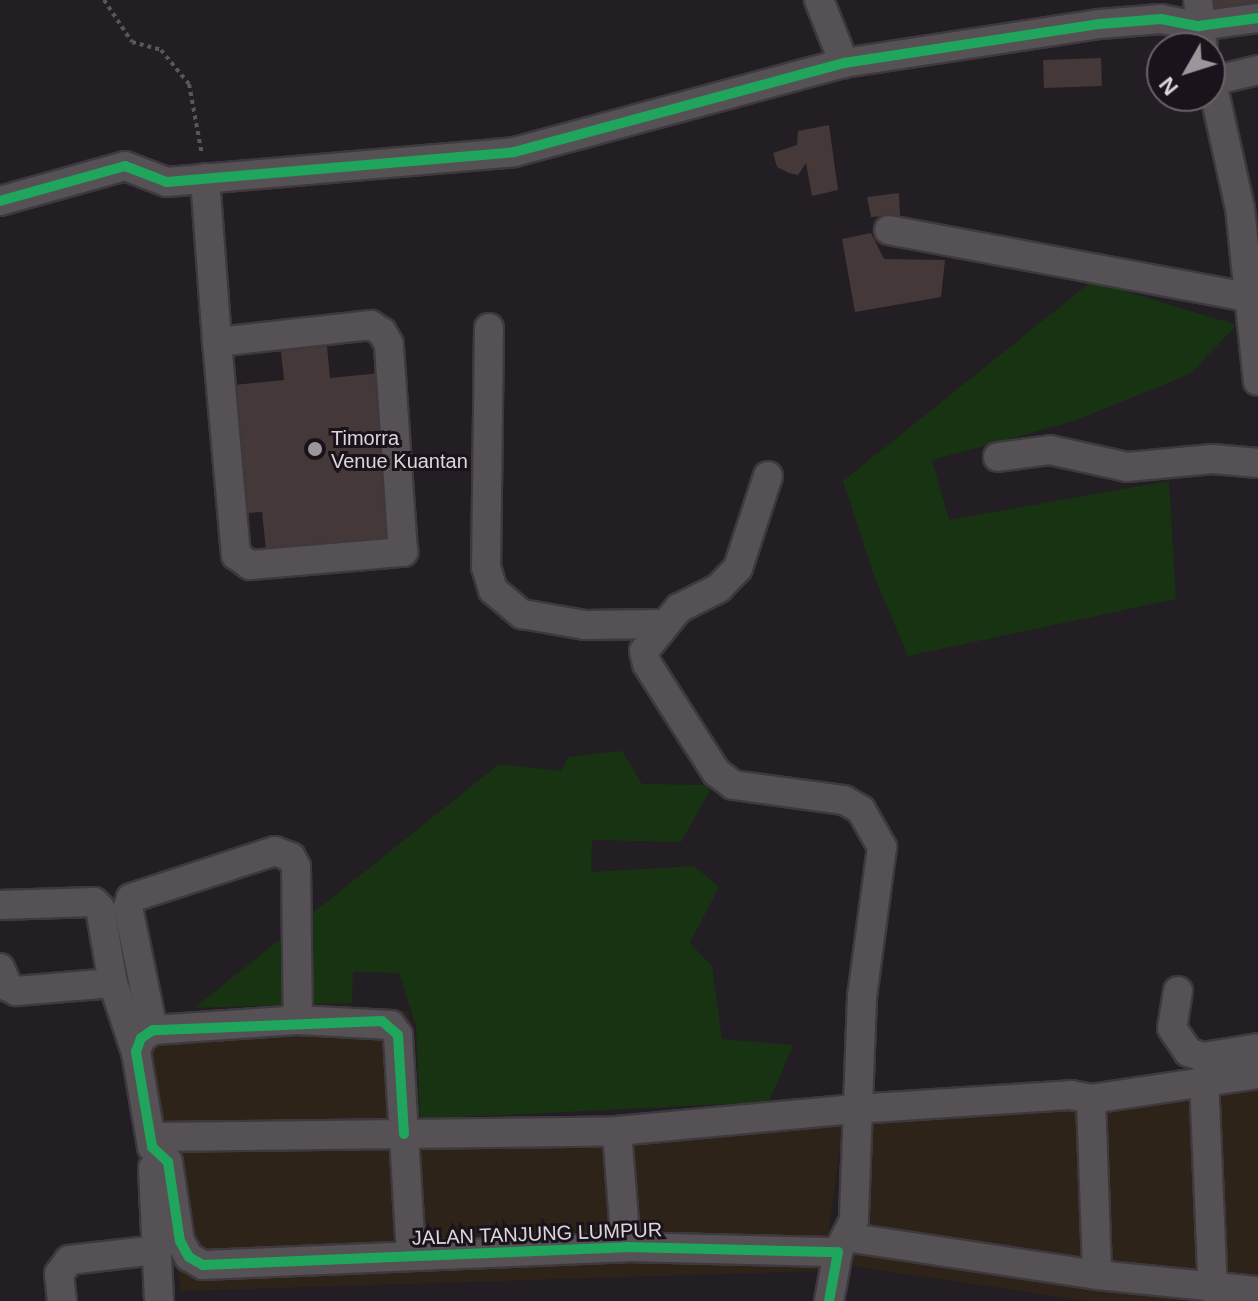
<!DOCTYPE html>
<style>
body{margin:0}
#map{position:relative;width:1258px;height:1301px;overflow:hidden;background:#231e23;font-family:Helvetica,sans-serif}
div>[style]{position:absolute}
.commercial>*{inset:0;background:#2e2318}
.green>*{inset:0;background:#173312}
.building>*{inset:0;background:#453838;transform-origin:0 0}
.path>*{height:4px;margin-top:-2px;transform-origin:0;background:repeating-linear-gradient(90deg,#5a575a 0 4px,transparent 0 8px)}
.roads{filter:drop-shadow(2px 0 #3e393e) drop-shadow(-2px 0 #3e393e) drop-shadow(0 2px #3e393e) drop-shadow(0 -2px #3e393e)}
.minor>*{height:28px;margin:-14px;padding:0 14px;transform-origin:14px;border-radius:14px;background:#555154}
.cycleway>*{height:10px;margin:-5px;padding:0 5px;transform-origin:5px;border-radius:5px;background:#20a55d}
.dots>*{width:22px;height:22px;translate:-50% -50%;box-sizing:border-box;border:4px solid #1b131b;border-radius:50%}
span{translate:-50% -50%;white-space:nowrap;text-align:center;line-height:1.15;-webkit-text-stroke:6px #1b131b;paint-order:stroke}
.poi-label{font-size:20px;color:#ddd7dc}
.left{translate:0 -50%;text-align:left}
.street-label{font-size:20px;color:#ddd7dc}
.north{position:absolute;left:1146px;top:32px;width:80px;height:80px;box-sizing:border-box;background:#1b131b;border:2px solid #696168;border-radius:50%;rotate:231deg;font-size:22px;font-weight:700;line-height:32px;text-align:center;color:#ddd7dc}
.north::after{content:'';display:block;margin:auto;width:28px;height:36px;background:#9c969b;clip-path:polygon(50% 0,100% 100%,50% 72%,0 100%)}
</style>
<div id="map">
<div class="commercial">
<div style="clip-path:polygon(409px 1010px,414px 1126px,736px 1115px,847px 1096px,823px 1271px,181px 1291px,137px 1020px)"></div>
<div style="clip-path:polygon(1258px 1069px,1258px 1301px,1086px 1301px,853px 1266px,866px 1101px,1133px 1086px)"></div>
</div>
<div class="green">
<div style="clip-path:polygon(1092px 281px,1237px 325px,1190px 374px,1074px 421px,932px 460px,949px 520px,1169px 481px,1176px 599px,908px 656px,875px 579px,843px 481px)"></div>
<div style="clip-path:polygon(622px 751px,642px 784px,713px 785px,681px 842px,592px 840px,591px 872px,694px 866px,719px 887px,690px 943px,712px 966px,722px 1039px,793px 1045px,769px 1102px,420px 1119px,416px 1026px,399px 973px,353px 972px,352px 1003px,194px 1008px,499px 764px,562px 771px,568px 757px)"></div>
</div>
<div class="building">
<div style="clip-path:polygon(1213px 0,1258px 0,1258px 5px,1213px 15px)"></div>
<div style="left:1101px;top:58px;width:28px;height:58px;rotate:88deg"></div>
<div style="clip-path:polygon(829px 125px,838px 190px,812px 196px,806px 163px,798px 175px,789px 173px,777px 167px,773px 153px,797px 145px,798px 131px)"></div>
<div style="clip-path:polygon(899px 193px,900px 215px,871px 217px,867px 197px)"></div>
<div style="clip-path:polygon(871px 233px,884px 259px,945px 260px,941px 297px,855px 312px,842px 239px)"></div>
<div style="clip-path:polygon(327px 346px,330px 378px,381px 373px,399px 546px,267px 559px,262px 512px,247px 513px,234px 385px,284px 380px,281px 351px)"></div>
</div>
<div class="path">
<div style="left:104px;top:0;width:50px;rotate:56.3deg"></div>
<div style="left:132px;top:42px;width:30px;rotate:15deg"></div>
<div style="left:161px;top:50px;width:44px;rotate:50.5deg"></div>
<div style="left:189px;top:84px;width:72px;rotate:79.6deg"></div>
</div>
<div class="roads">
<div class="minor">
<div style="left:819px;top:0;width:68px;rotate:68.4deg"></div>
<div style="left:1198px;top:0;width:48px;rotate:84.1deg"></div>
<div style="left:1210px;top:73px;width:138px;rotate:77.5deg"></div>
<div style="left:1240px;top:208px;width:174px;rotate:84.1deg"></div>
<div style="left:1212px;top:81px;width:47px;rotate:-13.4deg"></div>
<div style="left:205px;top:178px;width:164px;rotate:85.8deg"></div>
<div style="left:217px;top:342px;width:214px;rotate:84.9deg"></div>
<div style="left:236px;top:555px;width:17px;rotate:36deg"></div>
<div style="left:250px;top:565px;width:154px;rotate:-4.9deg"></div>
<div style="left:403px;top:552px;width:208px;rotate:-93.9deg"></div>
<div style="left:389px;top:344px;width:14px;rotate:-120deg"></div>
<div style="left:382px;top:332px;width:13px;rotate:-148deg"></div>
<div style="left:371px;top:325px;width:155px;rotate:173.7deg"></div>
<div style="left:0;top:201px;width:130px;rotate:-15.6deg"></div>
<div style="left:125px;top:166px;width:45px;rotate:20.9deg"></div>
<div style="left:167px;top:182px;width:348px;rotate:-4.9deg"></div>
<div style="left:514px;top:152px;width:342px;rotate:-15.1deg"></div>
<div style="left:844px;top:63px;width:259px;rotate:-8.7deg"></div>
<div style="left:1100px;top:24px;width:61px;rotate:-4.7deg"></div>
<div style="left:1161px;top:19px;width:38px;rotate:11deg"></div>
<div style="left:1198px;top:26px;width:61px;rotate:-7.6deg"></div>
<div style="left:889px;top:230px;width:364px;rotate:10.6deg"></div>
<div style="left:489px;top:328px;width:239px;rotate:90.7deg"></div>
<div style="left:486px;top:567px;width:24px;rotate:73deg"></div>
<div style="left:493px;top:590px;width:38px;rotate:40deg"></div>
<div style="left:522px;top:614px;width:64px;rotate:9.9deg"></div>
<div style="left:585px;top:625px;width:76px;rotate:-0.8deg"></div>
<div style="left:998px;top:457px;width:52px;rotate:-7.7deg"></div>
<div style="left:1050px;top:450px;width:79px;rotate:12.4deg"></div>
<div style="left:1127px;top:467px;width:86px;rotate:-5.3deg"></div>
<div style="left:1213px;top:459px;width:45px;rotate:5.1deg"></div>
<div style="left:768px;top:476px;width:97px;rotate:108.1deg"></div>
<div style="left:738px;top:568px;width:28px;rotate:134deg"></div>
<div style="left:719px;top:588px;width:45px;rotate:153.4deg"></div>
<div style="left:679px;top:608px;width:55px;rotate:129.1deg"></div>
<div style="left:644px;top:651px;width:13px;rotate:77deg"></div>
<div style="left:647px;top:664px;width:128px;rotate:57.4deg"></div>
<div style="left:716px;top:772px;width:21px;rotate:37deg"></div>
<div style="left:733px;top:785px;width:112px;rotate:7.7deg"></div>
<div style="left:844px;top:800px;width:20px;rotate:30deg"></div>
<div style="left:861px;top:810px;width:43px;rotate:60.4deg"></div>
<div style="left:882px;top:847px;width:151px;rotate:97.6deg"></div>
<div style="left:862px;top:997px;width:223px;rotate:92.1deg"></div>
<div style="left:854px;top:1220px;width:36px;rotate:117deg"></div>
<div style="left:0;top:905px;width:94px;rotate:-1.8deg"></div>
<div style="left:94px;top:902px;width:8px;rotate:45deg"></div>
<div style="left:100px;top:908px;width:76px;rotate:80.2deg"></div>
<div style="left:113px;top:983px;width:73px;rotate:71.6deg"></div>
<div style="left:0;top:968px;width:21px;rotate:67deg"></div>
<div style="left:8px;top:987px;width:9px;rotate:27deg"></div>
<div style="left:16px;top:991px;width:97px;rotate:-4.7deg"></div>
<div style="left:1178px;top:991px;width:37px;rotate:99deg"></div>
<div style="left:1172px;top:1028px;width:29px;rotate:56deg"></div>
<div style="left:1188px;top:1052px;width:16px;rotate:18deg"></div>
<div style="left:1203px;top:1057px;width:56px;rotate:-9.3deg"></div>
<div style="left:153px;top:1030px;width:14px;rotate:146deg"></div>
<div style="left:141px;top:1038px;width:15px;rotate:110deg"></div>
<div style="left:136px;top:1052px;width:96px;rotate:80.4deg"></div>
<div style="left:152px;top:1147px;width:22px;rotate:43deg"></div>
<div style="left:168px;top:1162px;width:80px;rotate:81.4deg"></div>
<div style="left:180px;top:1241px;width:18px;rotate:61deg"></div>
<div style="left:189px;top:1257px;width:16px;rotate:30deg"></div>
<div style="left:203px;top:1265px;width:423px;rotate:-2.4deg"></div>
<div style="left:626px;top:1247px;width:212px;rotate:1.4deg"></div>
<div style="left:838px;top:1252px;width:50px;rotate:100.4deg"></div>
<div style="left:153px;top:1030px;width:145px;rotate:-3.9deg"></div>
<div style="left:298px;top:1020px;width:93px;rotate:3.1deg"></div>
<div style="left:391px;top:1025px;width:12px;rotate:55deg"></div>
<div style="left:398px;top:1035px;width:220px;rotate:86.6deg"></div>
<div style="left:153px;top:1030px;width:126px;rotate:-101.5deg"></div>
<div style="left:128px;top:907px;width:9px;rotate:-72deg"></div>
<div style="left:131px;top:898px;width:151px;rotate:-18.1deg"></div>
<div style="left:275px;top:851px;width:17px;rotate:21deg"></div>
<div style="left:291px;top:857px;width:11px;rotate:63deg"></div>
<div style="left:296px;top:867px;width:153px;rotate:89.3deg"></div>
<div style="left:1204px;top:1079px;width:211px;rotate:87.6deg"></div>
<div style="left:1091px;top:1099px;width:176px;rotate:88deg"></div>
<div style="left:617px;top:1131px;width:116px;rotate:85.6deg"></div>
<div style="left:152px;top:1137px;width:465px;rotate:-0.7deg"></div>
<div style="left:617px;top:1131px;width:240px;rotate:-5.3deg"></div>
<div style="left:856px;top:1109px;width:215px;rotate:-3.7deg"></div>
<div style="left:1071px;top:1095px;width:20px;rotate:11deg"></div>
<div style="left:1091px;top:1099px;width:169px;rotate:-8.5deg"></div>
<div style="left:153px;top:1168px;width:133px;rotate:87.4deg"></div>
<div style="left:846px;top:1237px;width:254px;rotate:8.6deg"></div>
<div style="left:1097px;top:1275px;width:162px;rotate:5.7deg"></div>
<div style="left:62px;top:1301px;width:27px;rotate:-96deg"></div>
<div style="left:59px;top:1274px;width:17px;rotate:-54deg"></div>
<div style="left:69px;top:1260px;width:89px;rotate:-6.5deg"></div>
</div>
</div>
<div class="cycleway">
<div style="left:0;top:201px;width:130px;rotate:-15.6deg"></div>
<div style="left:125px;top:166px;width:45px;rotate:20.9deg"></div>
<div style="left:167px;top:182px;width:348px;rotate:-4.9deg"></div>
<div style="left:514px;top:152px;width:342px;rotate:-15.1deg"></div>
<div style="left:844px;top:63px;width:259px;rotate:-8.7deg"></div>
<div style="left:1100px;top:24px;width:61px;rotate:-4.7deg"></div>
<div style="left:1161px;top:19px;width:38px;rotate:11deg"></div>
<div style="left:1198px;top:26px;width:61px;rotate:-7.6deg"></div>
<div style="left:404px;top:1134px;width:99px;rotate:-93.5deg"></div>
<div style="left:398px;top:1035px;width:21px;rotate:-139deg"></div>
<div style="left:382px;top:1021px;width:229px;rotate:177.7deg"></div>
<div style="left:153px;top:1030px;width:14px;rotate:146deg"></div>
<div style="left:141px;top:1038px;width:15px;rotate:110deg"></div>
<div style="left:136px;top:1052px;width:96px;rotate:80.4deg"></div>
<div style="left:152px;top:1147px;width:22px;rotate:43deg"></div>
<div style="left:168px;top:1162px;width:80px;rotate:81.4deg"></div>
<div style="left:180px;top:1241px;width:18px;rotate:61deg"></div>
<div style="left:189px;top:1257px;width:16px;rotate:30deg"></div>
<div style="left:203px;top:1265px;width:423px;rotate:-2.4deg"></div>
<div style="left:626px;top:1247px;width:212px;rotate:1.4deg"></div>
<div style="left:838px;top:1252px;width:50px;rotate:100.4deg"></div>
</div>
<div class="dots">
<div style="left:315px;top:449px;background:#9c969b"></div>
</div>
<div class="poi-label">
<span class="left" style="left:331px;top:450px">Timorra<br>Venue Kuantan</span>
</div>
<div class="street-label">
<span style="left:537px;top:1234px;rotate:-2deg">JALAN TANJUNG LUMPUR</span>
</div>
<div class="north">N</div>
</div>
